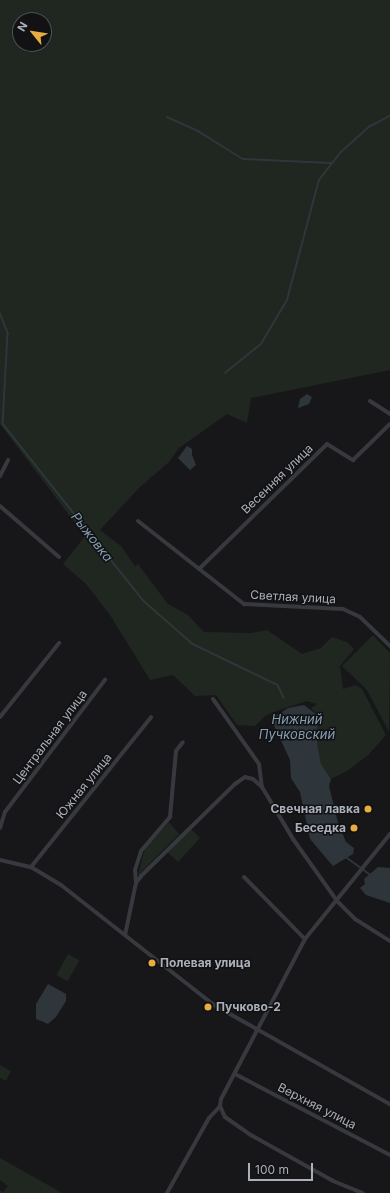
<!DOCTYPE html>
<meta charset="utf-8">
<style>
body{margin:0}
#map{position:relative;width:390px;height:1193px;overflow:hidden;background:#171719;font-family:Inter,sans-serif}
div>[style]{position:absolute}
.green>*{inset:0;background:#1f2720;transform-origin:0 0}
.water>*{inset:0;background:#2e363c}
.stream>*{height:1.5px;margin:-0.75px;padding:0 0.75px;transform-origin:0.75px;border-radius:0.75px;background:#2e363c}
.minor>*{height:4px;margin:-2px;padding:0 2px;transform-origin:2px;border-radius:2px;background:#38393e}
.dots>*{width:11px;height:11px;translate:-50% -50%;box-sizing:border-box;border:2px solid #121214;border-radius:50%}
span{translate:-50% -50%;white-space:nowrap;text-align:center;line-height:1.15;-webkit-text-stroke:3px #121214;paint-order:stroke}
.street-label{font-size:12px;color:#aaafb8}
.poi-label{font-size:12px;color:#aaafb8;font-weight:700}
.right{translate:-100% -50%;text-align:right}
.left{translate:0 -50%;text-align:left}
.water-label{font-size:13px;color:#839db1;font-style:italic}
.north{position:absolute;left:12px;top:12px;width:40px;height:40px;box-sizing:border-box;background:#121214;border:1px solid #4f5156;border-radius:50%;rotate:300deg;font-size:11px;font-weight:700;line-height:16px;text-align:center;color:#aaafb8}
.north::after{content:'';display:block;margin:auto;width:14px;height:18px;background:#e9ac3f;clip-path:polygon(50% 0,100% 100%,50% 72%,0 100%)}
.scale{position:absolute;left:248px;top:1163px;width:65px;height:18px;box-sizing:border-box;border:2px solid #aaafb8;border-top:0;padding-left:5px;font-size:12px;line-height:14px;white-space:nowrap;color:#aaafb8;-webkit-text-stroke:3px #121214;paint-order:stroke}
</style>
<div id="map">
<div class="green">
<div style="clip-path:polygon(evenodd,0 0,390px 0,390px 370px,251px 398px,247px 423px,227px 414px,179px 448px,169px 462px,139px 488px,100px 530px,121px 546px,135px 566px,138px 564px,168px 604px,188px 615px,204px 632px,251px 633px,267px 630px,302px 654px,321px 648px,332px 637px,347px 642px,354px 649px,340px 666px,343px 689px,356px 685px,362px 689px,386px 735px,368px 755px,347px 771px,331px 779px,321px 764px,317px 743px,317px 715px,311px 708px,317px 704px,307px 701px,276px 711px,265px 716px,255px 726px,237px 725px,216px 695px,195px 696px,173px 675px,150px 680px,110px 615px,86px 584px,63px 564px,85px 536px,0 424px,0 0,20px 20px,44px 20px,44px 44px,20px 44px,20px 20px)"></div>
<div style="clip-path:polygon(373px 635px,390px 653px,389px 732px,367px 690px,342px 666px)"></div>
<div style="clip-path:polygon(169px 822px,179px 834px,138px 875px,145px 848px)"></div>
<div style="clip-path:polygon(191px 829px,200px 838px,178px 862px,167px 852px)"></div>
<div style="left:68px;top:954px;width:13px;height:24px;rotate:29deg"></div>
<div style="clip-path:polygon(0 1065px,11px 1071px,6px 1081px,0 1078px)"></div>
<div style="clip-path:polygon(0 1158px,32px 1176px,62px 1193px,0 1193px,0 1190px,3px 1192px,8px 1186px,0 1180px)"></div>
</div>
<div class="water">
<div style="clip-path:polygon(307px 394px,312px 397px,309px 404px,298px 408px,300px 399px)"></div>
<div style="clip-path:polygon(187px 446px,192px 449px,192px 455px,196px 465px,190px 470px,178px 458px)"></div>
<div style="clip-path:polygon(304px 705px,317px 715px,317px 743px,321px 764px,331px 779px,329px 786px,338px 823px,346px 842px,354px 848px,353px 854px,333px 866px,310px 839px,300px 792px,291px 778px,290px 760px,271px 719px,288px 708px)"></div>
<div style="clip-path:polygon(378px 867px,390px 868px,390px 903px,366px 895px,360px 888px,365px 884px,364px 879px)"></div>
<div style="clip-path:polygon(48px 984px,66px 994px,66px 1001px,56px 1017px,48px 1024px,36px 1019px,36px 1004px)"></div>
</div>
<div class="stream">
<div style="left:167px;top:117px;width:34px;rotate:24deg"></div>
<div style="left:198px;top:131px;width:53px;rotate:31.9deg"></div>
<div style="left:243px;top:159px;width:88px;rotate:2.6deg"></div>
<div style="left:0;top:313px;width:22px;rotate:68deg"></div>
<div style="left:8px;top:333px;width:91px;rotate:93.1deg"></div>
<div style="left:3px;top:424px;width:226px;rotate:51.5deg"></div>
<div style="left:144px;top:601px;width:65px;rotate:41.3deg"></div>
<div style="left:193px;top:644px;width:94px;rotate:25.8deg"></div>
<div style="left:278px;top:685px;width:14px;rotate:65deg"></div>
<div style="left:225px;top:373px;width:46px;rotate:-38.9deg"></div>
<div style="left:261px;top:344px;width:51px;rotate:-59.4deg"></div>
<div style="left:287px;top:300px;width:124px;rotate:-75.1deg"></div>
<div style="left:319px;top:180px;width:36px;rotate:-52deg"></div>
<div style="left:341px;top:152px;width:38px;rotate:-42deg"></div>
<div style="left:369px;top:127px;width:24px;rotate:-28deg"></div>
<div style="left:346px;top:857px;width:32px;rotate:36deg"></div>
</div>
<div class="minor">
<div style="left:370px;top:401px;width:24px;rotate:33deg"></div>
<div style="left:0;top:476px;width:18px;rotate:-63deg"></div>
<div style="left:0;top:506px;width:78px;rotate:40.8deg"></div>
<div style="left:138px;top:521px;width:135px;rotate:38.1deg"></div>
<div style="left:244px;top:604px;width:99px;rotate:2.9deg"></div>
<div style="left:343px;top:609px;width:19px;rotate:25deg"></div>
<div style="left:360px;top:617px;width:42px;rotate:44deg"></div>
<div style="left:199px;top:569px;width:179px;rotate:-44.3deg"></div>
<div style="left:327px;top:444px;width:31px;rotate:32deg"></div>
<div style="left:353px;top:460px;width:52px;rotate:-44.2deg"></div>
<div style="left:213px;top:699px;width:80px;rotate:54.7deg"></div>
<div style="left:259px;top:764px;width:23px;rotate:83deg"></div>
<div style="left:262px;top:787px;width:61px;rotate:59.2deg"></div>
<div style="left:293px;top:839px;width:76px;rotate:54.6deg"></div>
<div style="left:337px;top:901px;width:25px;rotate:45deg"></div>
<div style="left:355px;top:919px;width:41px;rotate:32.2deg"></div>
<div style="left:0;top:717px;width:95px;rotate:-51.4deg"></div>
<div style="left:0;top:828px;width:17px;rotate:-73deg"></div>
<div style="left:5px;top:812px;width:166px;rotate:-52.9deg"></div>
<div style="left:0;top:860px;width:32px;rotate:13deg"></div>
<div style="left:31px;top:867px;width:35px;rotate:31deg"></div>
<div style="left:61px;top:885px;width:194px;rotate:38.1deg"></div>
<div style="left:214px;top:1005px;width:202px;rotate:29.4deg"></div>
<div style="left:31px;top:867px;width:192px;rotate:-51.3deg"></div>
<div style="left:244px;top:877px;width:87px;rotate:45.5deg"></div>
<div style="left:136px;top:883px;width:13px;rotate:-94deg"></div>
<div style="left:135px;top:870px;width:20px;rotate:-72deg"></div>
<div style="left:141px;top:851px;width:45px;rotate:-49.5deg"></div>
<div style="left:170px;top:817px;width:66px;rotate:-84.8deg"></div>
<div style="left:176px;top:751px;width:11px;rotate:-52deg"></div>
<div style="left:125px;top:935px;width:53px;rotate:-78.1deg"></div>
<div style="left:136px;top:883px;width:9px;rotate:-54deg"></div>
<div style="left:141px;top:876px;width:132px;rotate:-44.4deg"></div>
<div style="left:235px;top:784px;width:12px;rotate:-35deg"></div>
<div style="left:245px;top:777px;width:8px;rotate:14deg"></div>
<div style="left:253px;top:779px;width:12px;rotate:42deg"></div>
<div style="left:235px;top:1074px;width:175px;rotate:27.6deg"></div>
<div style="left:220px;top:1106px;width:12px;rotate:66deg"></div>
<div style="left:225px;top:1117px;width:29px;rotate:35deg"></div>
<div style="left:249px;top:1134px;width:96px;rotate:29.2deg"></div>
<div style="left:333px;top:1181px;width:32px;rotate:22deg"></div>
<div style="left:167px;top:1193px;width:86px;rotate:-60.8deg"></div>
<div style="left:209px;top:1118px;width:16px;rotate:-47deg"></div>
<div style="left:220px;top:1106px;width:7px;rotate:-82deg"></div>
<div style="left:221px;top:1099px;width:181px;rotate:-62.3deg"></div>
<div style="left:305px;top:939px;width:135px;rotate:-51deg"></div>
</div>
<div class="dots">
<div style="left:368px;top:809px;background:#e9ac3f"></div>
<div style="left:354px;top:828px;background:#e9ac3f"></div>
<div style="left:152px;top:963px;background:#e9ac3f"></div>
<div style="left:208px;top:1007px;background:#e9ac3f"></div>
</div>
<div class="street-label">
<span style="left:277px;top:479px;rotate:-44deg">Весенняя улица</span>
<span style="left:293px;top:597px;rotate:3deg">Светлая улица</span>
<span style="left:50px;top:737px;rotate:-53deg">Центральная улица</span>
<span style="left:84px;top:786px;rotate:-51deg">Южная улица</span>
<span style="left:317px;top:1106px;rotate:27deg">Верхняя улица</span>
</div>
<div class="poi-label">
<span class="right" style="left:360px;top:809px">Свечная лавка</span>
<span class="right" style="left:346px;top:828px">Беседка</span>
<span class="left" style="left:160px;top:963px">Полевая улица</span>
<span class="left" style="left:216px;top:1007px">Пучково-2</span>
</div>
<div class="water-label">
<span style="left:92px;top:537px;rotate:52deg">Рыжовка</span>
<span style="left:297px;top:727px">Нижний<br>Пучковский</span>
</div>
<div class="north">N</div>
<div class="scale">100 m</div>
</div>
